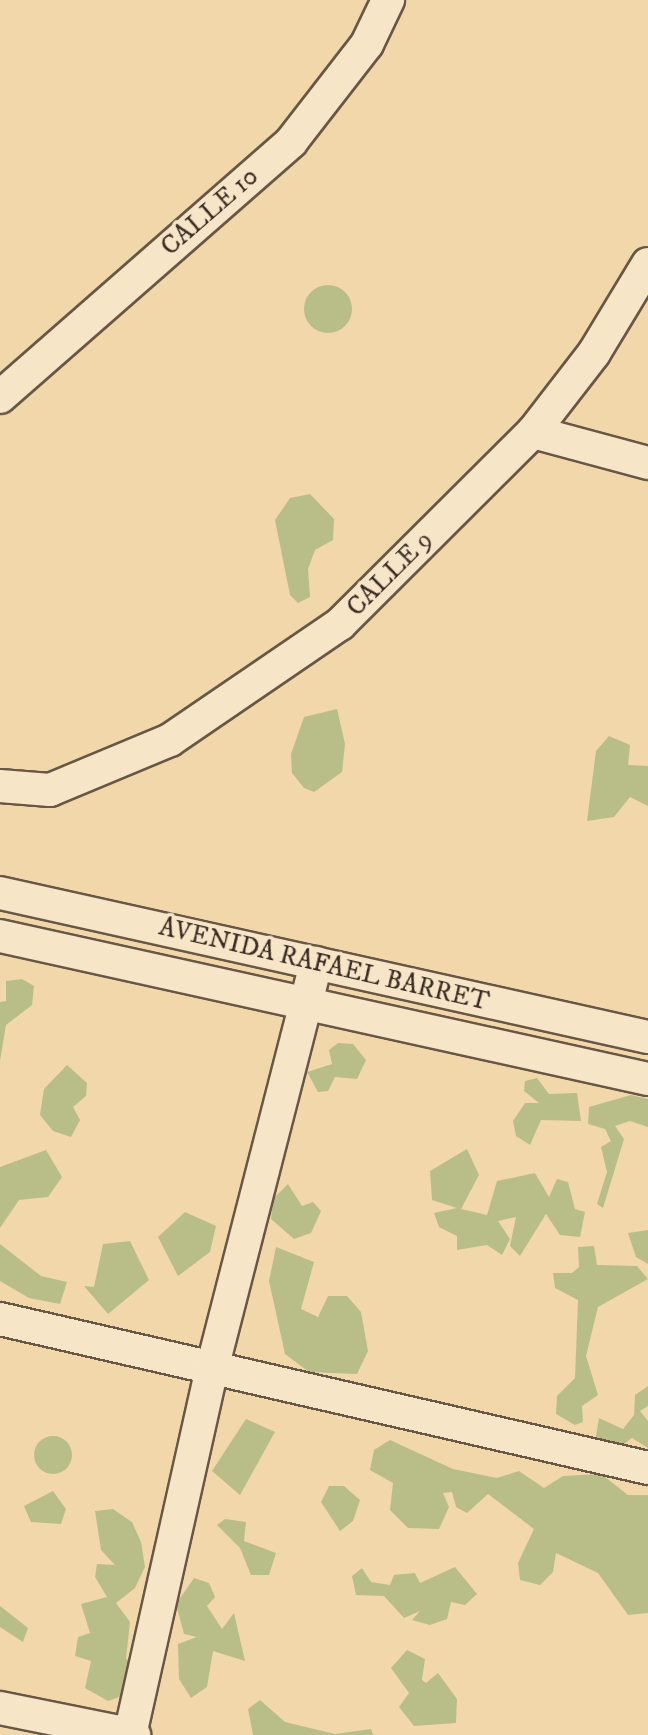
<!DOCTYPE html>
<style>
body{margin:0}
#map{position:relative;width:648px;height:1735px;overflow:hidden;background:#f2d7ab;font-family:"IM FELL DW Pica",serif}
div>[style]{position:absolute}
.green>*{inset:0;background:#b9be89}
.round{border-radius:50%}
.roads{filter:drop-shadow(2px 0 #685745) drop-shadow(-2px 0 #685745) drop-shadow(0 2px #685745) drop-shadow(0 -2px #685745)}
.minor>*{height:32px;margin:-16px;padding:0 16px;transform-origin:16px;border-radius:16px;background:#f7e5c8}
span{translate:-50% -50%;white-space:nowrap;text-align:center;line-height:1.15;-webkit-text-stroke:7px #f7e5c8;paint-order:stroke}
.street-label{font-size:26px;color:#3a2c23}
</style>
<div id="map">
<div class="green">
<div class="round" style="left:304px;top:285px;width:48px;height:48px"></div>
<div style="clip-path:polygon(310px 494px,334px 519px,333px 540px,315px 550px,308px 569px,310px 597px,298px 603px,290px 595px,275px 520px,290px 498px)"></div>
<div style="clip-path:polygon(337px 709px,345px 744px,342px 772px,314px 792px,304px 788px,292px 773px,291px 754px,304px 717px)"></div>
<div style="clip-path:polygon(609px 736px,630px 745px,628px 765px,648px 766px,648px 806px,630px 797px,614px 817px,587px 821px,596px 751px)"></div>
<div style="clip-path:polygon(22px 979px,34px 986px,32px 1005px,6px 1025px,0 1061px,0 1002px,6px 1001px,6px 981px)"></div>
<div style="clip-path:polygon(338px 1043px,353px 1044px,366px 1060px,357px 1079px,335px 1077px,328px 1091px,318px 1092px,307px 1072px,332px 1064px,329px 1050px)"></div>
<div style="clip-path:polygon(67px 1065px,87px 1083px,86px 1096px,73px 1107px,80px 1120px,71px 1137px,53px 1131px,40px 1115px,44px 1089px)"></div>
<div style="clip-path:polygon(537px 1078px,549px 1094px,577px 1093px,581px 1121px,541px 1120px,530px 1145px,516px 1136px,513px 1121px,525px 1103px,539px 1103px,524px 1091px,525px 1081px)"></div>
<div style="clip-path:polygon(631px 1095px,648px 1099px,648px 1127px,630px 1121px,615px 1126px,624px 1139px,603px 1208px,597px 1204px,607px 1172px,601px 1147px,611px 1141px,605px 1129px,588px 1124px,589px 1107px)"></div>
<div style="clip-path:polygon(467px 1149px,479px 1175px,461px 1209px,487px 1215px,497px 1181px,535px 1173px,549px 1197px,557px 1179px,568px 1182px,575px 1209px,585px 1212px,580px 1237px,560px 1235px,546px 1214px,520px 1256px,510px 1246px,516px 1217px,498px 1221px,510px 1239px,502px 1255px,487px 1245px,457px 1250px,457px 1236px,439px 1227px,434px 1213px,457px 1208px,432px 1200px,430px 1171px)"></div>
<div style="clip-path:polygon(46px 1150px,62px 1177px,48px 1197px,19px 1200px,0 1228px,0 1167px)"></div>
<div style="clip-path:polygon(288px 1184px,302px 1206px,313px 1202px,321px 1211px,311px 1233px,294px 1239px,271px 1219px,273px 1199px)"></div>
<div style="clip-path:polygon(185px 1212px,216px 1226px,210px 1252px,178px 1276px,158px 1237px)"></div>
<div style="clip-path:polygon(648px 1230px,648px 1264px,636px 1257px,628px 1233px)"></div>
<div style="clip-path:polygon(130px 1241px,149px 1280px,108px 1314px,84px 1286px,94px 1287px,103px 1244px)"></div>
<div style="clip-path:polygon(0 1244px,41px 1276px,67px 1282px,60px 1304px,29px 1298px,0 1281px)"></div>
<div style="clip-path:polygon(594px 1246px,597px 1265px,637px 1266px,648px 1279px,598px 1307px,586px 1356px,598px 1395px,582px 1406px,583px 1422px,575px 1425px,556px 1414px,557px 1396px,575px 1378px,578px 1300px,555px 1288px,553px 1273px,572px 1273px,579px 1267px,578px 1247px)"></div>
<div style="clip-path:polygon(276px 1247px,314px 1262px,301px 1309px,318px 1317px,328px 1296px,347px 1296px,361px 1312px,368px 1351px,357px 1374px,309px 1372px,285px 1354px,269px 1281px)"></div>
<div style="clip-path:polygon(648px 1386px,648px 1406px,640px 1411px,648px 1421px,648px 1448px,632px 1438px,619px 1448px,595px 1442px,599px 1418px,623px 1429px,634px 1415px,635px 1395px)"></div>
<div style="clip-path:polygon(246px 1419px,275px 1432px,240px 1495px,212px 1471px)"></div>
<div class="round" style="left:34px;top:1436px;width:38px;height:38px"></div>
<div style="clip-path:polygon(390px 1440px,453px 1469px,497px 1478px,519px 1471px,544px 1488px,563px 1476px,601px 1474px,628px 1495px,648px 1495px,648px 1613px,628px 1615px,598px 1573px,556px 1553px,553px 1572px,540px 1585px,520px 1580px,518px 1563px,534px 1529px,488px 1494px,467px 1513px,456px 1507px,452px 1492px,443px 1493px,449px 1507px,439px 1529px,408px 1528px,390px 1510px,393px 1483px,370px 1470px,374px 1450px)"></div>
<div style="clip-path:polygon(329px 1486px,344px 1486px,360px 1500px,353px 1521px,340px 1531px,321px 1502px)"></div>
<div style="clip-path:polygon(53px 1491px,66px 1509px,61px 1524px,31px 1522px,24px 1506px)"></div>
<div style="clip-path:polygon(113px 1509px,132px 1522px,141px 1542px,145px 1567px,135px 1588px,116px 1603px,130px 1622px,126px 1659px,147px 1665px,142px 1689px,108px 1701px,85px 1688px,91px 1661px,75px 1656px,78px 1637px,90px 1633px,81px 1604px,107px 1597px,95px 1577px,97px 1564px,115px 1565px,101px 1550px,95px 1511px)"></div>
<div style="clip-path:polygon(225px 1519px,246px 1522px,244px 1541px,276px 1553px,269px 1575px,251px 1575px,240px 1548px,217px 1525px)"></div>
<div style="clip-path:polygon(455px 1567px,477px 1594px,465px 1605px,451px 1602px,447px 1619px,430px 1625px,412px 1620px,420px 1611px,404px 1618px,384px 1596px,356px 1595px,352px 1576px,362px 1568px,371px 1582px,390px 1585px,394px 1575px,415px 1573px,420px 1583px)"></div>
<div style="clip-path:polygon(194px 1578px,209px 1583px,215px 1597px,207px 1606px,222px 1629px,234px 1613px,245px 1661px,213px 1651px,207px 1687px,191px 1698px,179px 1679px,178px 1644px,197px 1637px,184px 1634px,176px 1604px)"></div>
<div style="clip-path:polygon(0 1606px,28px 1628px,23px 1642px,0 1627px)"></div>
<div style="clip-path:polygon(407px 1650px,425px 1659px,422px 1680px,426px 1683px,438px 1673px,457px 1699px,456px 1723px,414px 1726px,399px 1707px,409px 1693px,391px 1668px)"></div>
<div style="clip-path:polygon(260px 1700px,285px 1722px,335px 1734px,371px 1729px,373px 1735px,253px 1735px,248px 1709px)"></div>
</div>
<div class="roads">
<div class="minor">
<div style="left:0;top:397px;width:387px;rotate:-41.2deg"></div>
<div style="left:291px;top:142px;width:124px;rotate:-52.2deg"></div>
<div style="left:367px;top:44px;width:49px;rotate:-64.5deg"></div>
<div style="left:533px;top:432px;width:119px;rotate:15.1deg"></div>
<div style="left:0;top:786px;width:50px;rotate:4.6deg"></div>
<div style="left:50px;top:790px;width:130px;rotate:-22.6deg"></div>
<div style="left:170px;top:740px;width:206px;rotate:-34.3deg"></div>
<div style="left:340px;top:624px;width:272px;rotate:-44.9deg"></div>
<div style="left:533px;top:432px;width:100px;rotate:-52.3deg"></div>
<div style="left:594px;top:353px;width:104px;rotate:-58.8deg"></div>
<div style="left:0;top:893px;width:664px;rotate:12.53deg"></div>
<div style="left:0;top:936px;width:664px;rotate:12.44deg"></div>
<div style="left:0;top:1319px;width:665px;rotate:12.95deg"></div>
<div style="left:0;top:1708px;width:137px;rotate:11.4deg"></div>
<div style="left:130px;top:1735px;width:379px;rotate:-77.4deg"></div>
<div style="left:213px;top:1365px;width:415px;rotate:-75.6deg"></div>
</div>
</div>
<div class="street-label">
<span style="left:210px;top:212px;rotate:-41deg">CALLE 10</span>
<span style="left:390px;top:574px;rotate:-45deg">CALLE 9</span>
<span style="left:324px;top:965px;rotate:13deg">AVENIDA RAFAEL BARRET</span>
</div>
</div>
